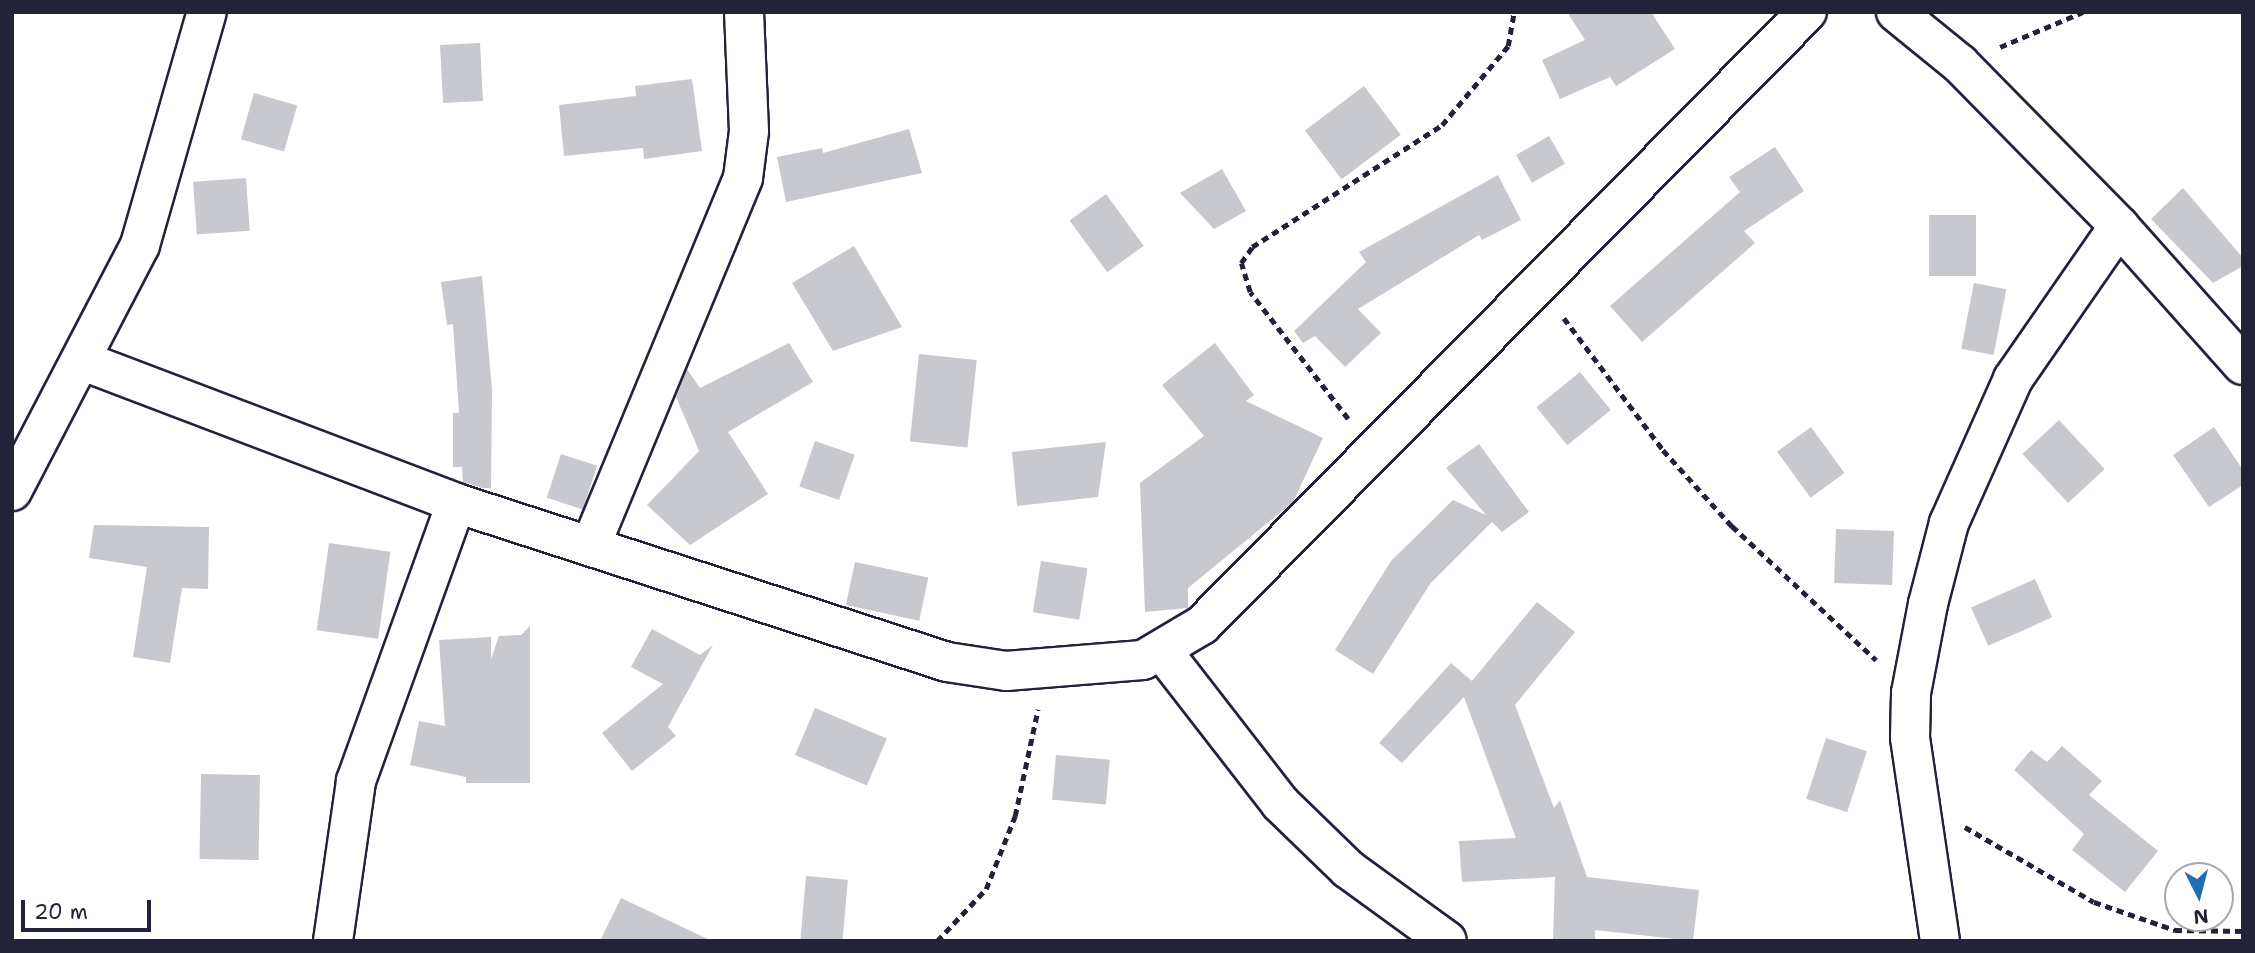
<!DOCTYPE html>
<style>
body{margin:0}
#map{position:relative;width:2255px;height:953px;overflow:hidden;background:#fff;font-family:"Shantell Sans",sans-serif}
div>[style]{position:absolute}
.building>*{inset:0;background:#c8c8cf;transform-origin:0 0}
.path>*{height:4.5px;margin-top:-2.25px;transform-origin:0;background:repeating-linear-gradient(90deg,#22223b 0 7px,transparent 0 12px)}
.roads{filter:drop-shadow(2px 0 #22223b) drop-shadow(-2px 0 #22223b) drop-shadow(0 2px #22223b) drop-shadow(0 -2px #22223b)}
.street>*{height:38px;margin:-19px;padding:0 19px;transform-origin:19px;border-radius:19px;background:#fff}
span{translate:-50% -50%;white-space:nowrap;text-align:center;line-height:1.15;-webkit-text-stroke:5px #fff;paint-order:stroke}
.frame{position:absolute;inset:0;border:14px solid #22223b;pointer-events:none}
.north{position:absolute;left:2164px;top:862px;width:70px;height:70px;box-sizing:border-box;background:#fff;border:2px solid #a7a7b1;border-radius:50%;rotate:174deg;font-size:19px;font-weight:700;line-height:28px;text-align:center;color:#22223b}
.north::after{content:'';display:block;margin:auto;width:24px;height:32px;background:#1f6fb2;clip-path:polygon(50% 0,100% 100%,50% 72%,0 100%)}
.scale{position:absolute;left:21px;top:900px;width:130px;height:32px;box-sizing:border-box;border:4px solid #22223b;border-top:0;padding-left:9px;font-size:21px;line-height:24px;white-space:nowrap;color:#22223b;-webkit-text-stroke:5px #fff;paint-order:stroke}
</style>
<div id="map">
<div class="building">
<div style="clip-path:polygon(1567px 12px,1651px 12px,1675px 49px,1616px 86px,1610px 77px,1560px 99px,1542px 60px,1585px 40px)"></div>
<div style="left:480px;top:43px;width:58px;height:40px;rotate:87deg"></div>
<div style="clip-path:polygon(692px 79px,702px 151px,644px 159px,643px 148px,564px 156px,559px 105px,636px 96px,635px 86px)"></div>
<div style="left:1364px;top:86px;width:61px;height:74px;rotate:53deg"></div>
<div style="left:254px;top:93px;width:45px;height:48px;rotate:16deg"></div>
<div style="clip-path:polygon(909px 129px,922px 173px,786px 202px,777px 157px,822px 148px,823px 153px)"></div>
<div style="left:1549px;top:136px;width:32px;height:38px;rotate:60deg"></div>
<div style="clip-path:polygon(1775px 147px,1804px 191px,1744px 231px,1755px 243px,1642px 342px,1610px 306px,1740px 192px,1729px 177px)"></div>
<div style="clip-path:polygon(1222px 169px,1246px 211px,1214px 229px,1180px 193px)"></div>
<div style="clip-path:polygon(1498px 175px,1521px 220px,1482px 240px,1479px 235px,1358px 309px,1381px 333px,1345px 367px,1315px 336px,1303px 343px,1294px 331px,1366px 262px,1359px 252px)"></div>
<div style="left:246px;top:178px;width:53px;height:53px;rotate:86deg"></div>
<div style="clip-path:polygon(2183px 188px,2243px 258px,2243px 266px,2213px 283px,2151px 219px)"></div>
<div style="left:1106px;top:194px;width:64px;height:45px;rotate:54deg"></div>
<div style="left:1929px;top:215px;width:47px;height:61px"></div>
<div style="clip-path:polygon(854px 246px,902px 327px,833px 351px,792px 283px)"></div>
<div style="clip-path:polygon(482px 276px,492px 390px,491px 488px,482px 488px,463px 482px,462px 467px,453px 467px,453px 413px,459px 413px,453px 324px,447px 325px,441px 282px)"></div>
<div style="left:1974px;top:283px;width:33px;height:67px;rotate:11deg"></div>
<div style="clip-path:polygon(789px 343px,813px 382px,728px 432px,768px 494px,690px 545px,647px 505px,699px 451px,676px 397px,687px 369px,700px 388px)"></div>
<div style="clip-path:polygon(1215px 343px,1254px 395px,1246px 401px,1323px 438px,1293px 502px,1188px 588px,1188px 608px,1145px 612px,1140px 483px,1204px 436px,1162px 385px)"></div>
<div style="left:919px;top:354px;width:58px;height:88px;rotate:6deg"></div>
<div style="left:1580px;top:372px;width:49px;height:56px;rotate:51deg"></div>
<div style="left:2059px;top:420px;width:67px;height:50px;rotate:47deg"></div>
<div style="left:1811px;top:427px;width:57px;height:42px;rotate:54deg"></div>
<div style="clip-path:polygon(2214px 427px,2243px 470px,2243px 485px,2209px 507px,2173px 455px)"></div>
<div style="left:815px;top:441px;width:42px;height:48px;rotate:19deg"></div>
<div style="clip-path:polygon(1106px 442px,1098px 497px,1017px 506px,1012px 452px)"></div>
<div style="clip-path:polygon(1479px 444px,1529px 512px,1502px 532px,1492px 522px,1430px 584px,1373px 674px,1335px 650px,1391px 561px,1453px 500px,1486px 515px,1446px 468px)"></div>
<div style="left:561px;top:454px;width:38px;height:46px;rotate:18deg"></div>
<div style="clip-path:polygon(94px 525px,209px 527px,208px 589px,182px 588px,170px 663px,133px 657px,147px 567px,89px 558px)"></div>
<div style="left:1836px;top:529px;width:58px;height:54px;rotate:2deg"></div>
<div style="left:329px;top:543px;width:62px;height:88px;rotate:8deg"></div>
<div style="left:1041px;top:561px;width:47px;height:52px;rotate:9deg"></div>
<div style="left:855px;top:562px;width:75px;height:44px;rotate:12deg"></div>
<div style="left:2035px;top:579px;width:42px;height:70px;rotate:66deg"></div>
<div style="clip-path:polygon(1537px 602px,1575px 632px,1515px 705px,1554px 808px,1560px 800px,1587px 877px,1699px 890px,1693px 941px,1595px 930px,1595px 941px,1553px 941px,1555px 877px,1462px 882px,1459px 841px,1516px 838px,1464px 697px,1402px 763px,1379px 743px,1451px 663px,1472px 681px)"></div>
<div style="clip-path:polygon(530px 626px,530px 783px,466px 783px,466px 777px,410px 765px,419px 721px,445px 726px,439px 640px,491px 637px,491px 659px,499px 636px,521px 635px)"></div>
<div style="clip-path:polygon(652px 629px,700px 655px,713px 645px,668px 727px,676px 736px,632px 771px,602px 733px,663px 684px,631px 667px)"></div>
<div style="left:815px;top:708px;width:78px;height:51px;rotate:23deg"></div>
<div style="left:1826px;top:738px;width:43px;height:64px;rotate:18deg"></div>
<div style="clip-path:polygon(2062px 746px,2102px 781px,2089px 795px,2158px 851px,2125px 892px,2072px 850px,2084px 834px,2014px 770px,2031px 750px,2047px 762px)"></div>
<div style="left:1056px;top:755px;width:54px;height:45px;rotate:5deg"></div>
<div style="left:201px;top:774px;width:59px;height:85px;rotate:1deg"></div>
<div style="left:806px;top:876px;width:42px;height:65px;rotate:5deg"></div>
<div style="clip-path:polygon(621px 898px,712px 941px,600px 941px)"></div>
</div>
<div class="path">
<div style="left:2000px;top:47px;width:90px;rotate:-22.9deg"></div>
<div style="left:1564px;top:318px;width:165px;rotate:53.1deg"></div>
<div style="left:1663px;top:450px;width:103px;rotate:47.8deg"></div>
<div style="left:1732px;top:526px;width:197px;rotate:42.9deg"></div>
<div style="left:1348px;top:419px;width:160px;rotate:-127.7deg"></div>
<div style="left:1250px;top:292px;width:30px;rotate:-107deg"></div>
<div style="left:1241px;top:263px;width:19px;rotate:-55deg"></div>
<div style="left:1252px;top:247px;width:226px;rotate:-32.7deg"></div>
<div style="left:1442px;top:125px;width:103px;rotate:-50.1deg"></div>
<div style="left:1508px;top:46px;width:35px;rotate:-80deg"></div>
<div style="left:1965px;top:827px;width:149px;rotate:30.2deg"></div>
<div style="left:2094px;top:902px;width:86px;rotate:19.1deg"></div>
<div style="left:2175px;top:930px;width:68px;rotate:0.8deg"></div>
<div style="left:937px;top:941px;width:71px;rotate:-46.7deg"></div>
<div style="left:986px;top:889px;width:79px;rotate:-68.3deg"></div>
<div style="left:1015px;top:816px;width:109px;rotate:-77.9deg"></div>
</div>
<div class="roads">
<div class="street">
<div style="left:1896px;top:12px;width:82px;rotate:39.1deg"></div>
<div style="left:1960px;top:64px;width:227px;rotate:45.5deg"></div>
<div style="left:2119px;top:226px;width:186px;rotate:48.3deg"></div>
<div style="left:83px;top:361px;width:399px;rotate:20.8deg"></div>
<div style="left:456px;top:503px;width:516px;rotate:17.94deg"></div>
<div style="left:947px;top:662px;width:60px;rotate:8.7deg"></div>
<div style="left:1006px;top:671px;width:137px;rotate:-4.6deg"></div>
<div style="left:1143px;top:660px;width:69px;rotate:-30.7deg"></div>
<div style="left:1202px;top:625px;width:861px;rotate:-45.38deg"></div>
<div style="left:12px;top:491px;width:277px;rotate:-62.5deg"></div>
<div style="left:140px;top:245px;width:242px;rotate:-74deg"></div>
<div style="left:591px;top:545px;width:397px;rotate:-67.5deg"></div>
<div style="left:743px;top:178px;width:47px;rotate:-82.7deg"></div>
<div style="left:749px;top:131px;width:119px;rotate:-92.4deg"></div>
<div style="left:1163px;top:652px;width:191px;rotate:52.2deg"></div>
<div style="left:1280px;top:803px;width:95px;rotate:44.1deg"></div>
<div style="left:1348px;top:869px;width:122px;rotate:36deg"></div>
<div style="left:333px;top:941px;width:162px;rotate:-81.8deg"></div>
<div style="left:356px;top:781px;width:295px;rotate:-70.2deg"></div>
<div style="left:1940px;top:941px;width:205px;rotate:-98.4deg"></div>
<div style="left:1910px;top:738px;width:45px;rotate:-88.7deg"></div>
<div style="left:1911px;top:693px;width:91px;rotate:-79.2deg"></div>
<div style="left:1928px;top:604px;width:84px;rotate:-75.5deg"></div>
<div style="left:1949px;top:523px;width:158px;rotate:-66deg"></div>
<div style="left:2013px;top:379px;width:186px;rotate:-55.3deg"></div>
</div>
</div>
<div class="frame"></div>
<div class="north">N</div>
<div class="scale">20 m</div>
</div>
